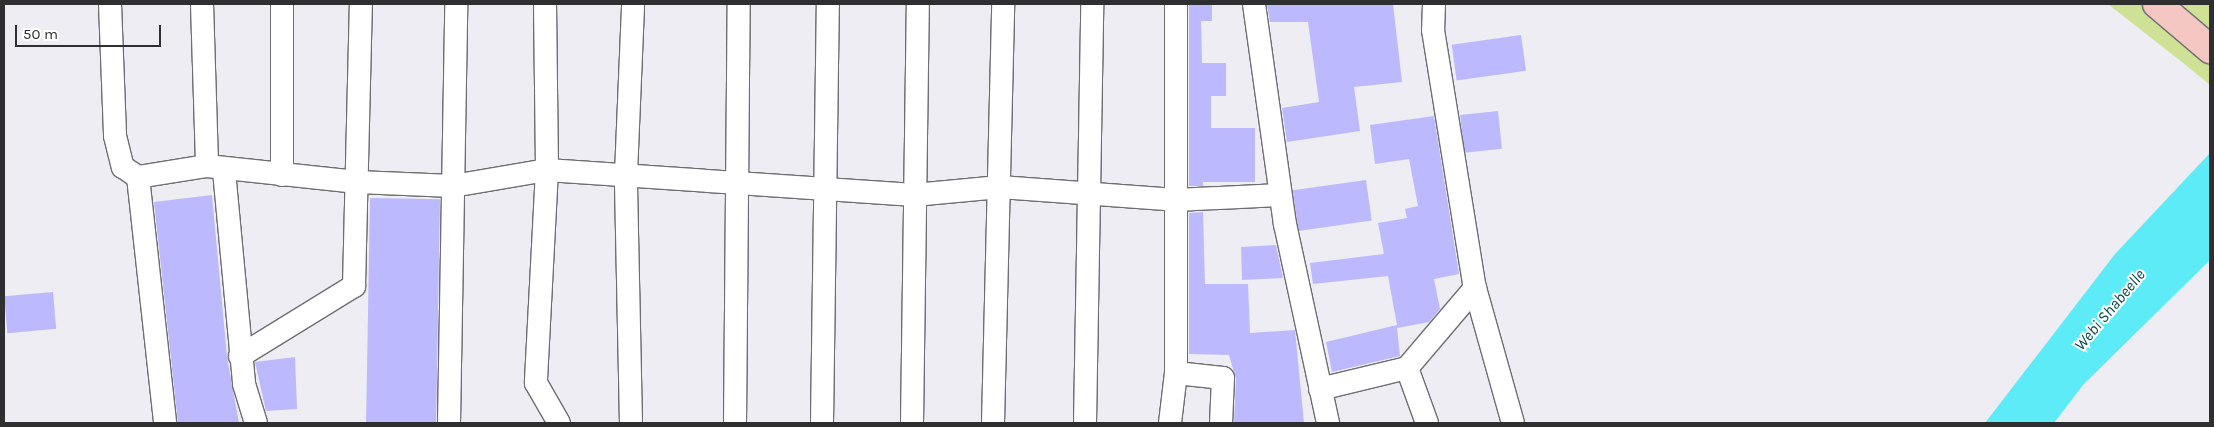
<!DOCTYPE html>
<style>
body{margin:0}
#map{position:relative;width:2214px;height:427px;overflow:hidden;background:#ededf3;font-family:Karla,sans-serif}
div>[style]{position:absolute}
.green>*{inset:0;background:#cfe194}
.water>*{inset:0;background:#5decf7}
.building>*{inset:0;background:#bdb9fe;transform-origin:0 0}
.roads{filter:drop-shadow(1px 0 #6d6d72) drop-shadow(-1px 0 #6d6d72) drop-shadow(0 1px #6d6d72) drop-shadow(0 -1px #6d6d72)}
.street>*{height:22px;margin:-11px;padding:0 11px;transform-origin:11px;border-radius:11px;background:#fff}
.primary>*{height:28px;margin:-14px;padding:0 14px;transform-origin:14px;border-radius:14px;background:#f5c7c3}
span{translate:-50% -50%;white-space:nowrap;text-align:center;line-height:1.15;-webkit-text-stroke:4px #fff;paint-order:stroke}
.water-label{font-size:16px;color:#074a4f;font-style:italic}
.frame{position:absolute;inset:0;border:5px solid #2f2f31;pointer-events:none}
.scale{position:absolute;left:15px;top:25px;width:146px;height:22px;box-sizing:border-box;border:2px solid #2f2f31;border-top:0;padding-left:6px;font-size:15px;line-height:18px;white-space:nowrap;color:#2f2f31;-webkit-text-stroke:4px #fff;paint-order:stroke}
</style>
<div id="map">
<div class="green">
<div style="clip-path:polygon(2108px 4px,2210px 4px,2210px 85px,2187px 66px)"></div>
</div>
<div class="water">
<div style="clip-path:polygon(2210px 153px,2210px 260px,2083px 385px,2054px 423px,1985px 423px,2115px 254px)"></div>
</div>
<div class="building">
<div style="clip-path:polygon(1189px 4px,1212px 4px,1212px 21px,1201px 21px,1202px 63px,1226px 63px,1226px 96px,1211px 96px,1211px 128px,1255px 128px,1255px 182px,1203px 182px,1203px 186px,1189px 186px)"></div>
<div style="clip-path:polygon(1267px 4px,1393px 4px,1402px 82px,1354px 87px,1360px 131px,1287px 142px,1282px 108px,1319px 102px,1308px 22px,1270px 22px)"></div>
<div style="left:1521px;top:35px;width:36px;height:70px;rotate:82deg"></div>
<div style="left:1498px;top:111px;width:38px;height:38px;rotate:84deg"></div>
<div style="clip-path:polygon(1434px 116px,1459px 274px,1434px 279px,1440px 309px,1429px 322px,1397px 328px,1400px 356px,1332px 372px,1326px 342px,1397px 325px,1388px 276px,1313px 284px,1310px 263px,1384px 254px,1378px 223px,1407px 218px,1405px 209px,1418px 206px,1409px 159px,1375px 164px,1370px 125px)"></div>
<div style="left:1366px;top:180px;width:41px;height:74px;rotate:82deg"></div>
<div style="clip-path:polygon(212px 195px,227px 357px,239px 423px,178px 423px,154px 202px)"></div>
<div style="left:370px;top:198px;width:70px;height:225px;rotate:1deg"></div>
<div style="clip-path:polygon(1203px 212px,1205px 284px,1248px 284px,1250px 333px,1295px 330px,1304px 423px,1234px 423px,1236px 379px,1229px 355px,1189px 354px,1189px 213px)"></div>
<div style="clip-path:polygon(1276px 245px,1283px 278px,1242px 280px,1241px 247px)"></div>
<div style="left:53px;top:292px;width:37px;height:49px;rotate:85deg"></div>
<div style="clip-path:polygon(295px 357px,297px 409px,266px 411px,255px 362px)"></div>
</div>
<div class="roads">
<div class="street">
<div style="left:110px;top:4px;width:132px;rotate:87.8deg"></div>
<div style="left:115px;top:136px;width:32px;rotate:76deg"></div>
<div style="left:123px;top:167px;width:18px;rotate:34deg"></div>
<div style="left:138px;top:177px;width:70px;rotate:-9.1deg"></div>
<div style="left:207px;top:166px;width:151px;rotate:6.1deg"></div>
<div style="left:357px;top:182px;width:96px;rotate:2.4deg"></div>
<div style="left:453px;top:186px;width:95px;rotate:-9.7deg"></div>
<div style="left:547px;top:170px;width:368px;rotate:3.9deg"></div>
<div style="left:914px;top:195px;width:86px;rotate:-5.3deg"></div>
<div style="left:1000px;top:187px;width:176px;rotate:4.2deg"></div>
<div style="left:1176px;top:200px;width:104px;rotate:-2.8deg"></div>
<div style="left:202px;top:4px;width:162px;rotate:88.2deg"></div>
<div style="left:282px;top:4px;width:171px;rotate:90deg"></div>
<div style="left:545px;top:4px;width:166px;rotate:89.3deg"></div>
<div style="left:547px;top:170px;width:213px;rotate:93deg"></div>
<div style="left:536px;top:383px;width:46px;rotate:60.1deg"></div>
<div style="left:1254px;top:4px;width:222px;rotate:82deg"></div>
<div style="left:1285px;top:224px;width:204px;rotate:77.8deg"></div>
<div style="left:1434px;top:4px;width:26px;rotate:92deg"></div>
<div style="left:1433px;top:30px;width:261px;rotate:80.8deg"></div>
<div style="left:1475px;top:288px;width:140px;rotate:74.3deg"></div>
<div style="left:224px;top:171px;width:214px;rotate:84.6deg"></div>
<div style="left:244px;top:384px;width:41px;rotate:72.9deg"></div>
<div style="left:138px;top:177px;width:247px;rotate:83.7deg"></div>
<div style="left:240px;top:356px;width:134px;rotate:-31.6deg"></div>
<div style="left:354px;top:286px;width:282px;rotate:-88.6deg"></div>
<div style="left:1407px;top:368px;width:59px;rotate:70deg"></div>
<div style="left:1176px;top:373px;width:47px;rotate:6.1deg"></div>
<div style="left:1223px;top:378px;width:45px;rotate:92.5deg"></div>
<div style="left:1320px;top:389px;width:89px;rotate:-13.6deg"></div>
<div style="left:1407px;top:368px;width:105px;rotate:-49.6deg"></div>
<div style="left:449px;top:423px;width:419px;rotate:-89deg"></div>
<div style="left:631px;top:423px;width:249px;rotate:-91.2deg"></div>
<div style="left:626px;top:174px;width:170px;rotate:-87.6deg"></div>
<div style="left:735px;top:423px;width:419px;rotate:-89.5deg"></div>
<div style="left:822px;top:423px;width:419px;rotate:-89.2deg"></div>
<div style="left:912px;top:423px;width:419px;rotate:-89.2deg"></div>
<div style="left:993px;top:423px;width:419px;rotate:-88.6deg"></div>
<div style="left:1085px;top:423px;width:419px;rotate:-89deg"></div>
<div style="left:1170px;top:423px;width:50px;rotate:-83.2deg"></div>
<div style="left:1176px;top:373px;width:369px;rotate:-90deg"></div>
</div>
<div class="primary">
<div style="left:2157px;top:4px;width:70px;rotate:40.3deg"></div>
</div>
</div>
<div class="water-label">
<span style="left:2110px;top:310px;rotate:-50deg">Webi Shabeelle</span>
</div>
<div class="frame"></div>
<div class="scale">50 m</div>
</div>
